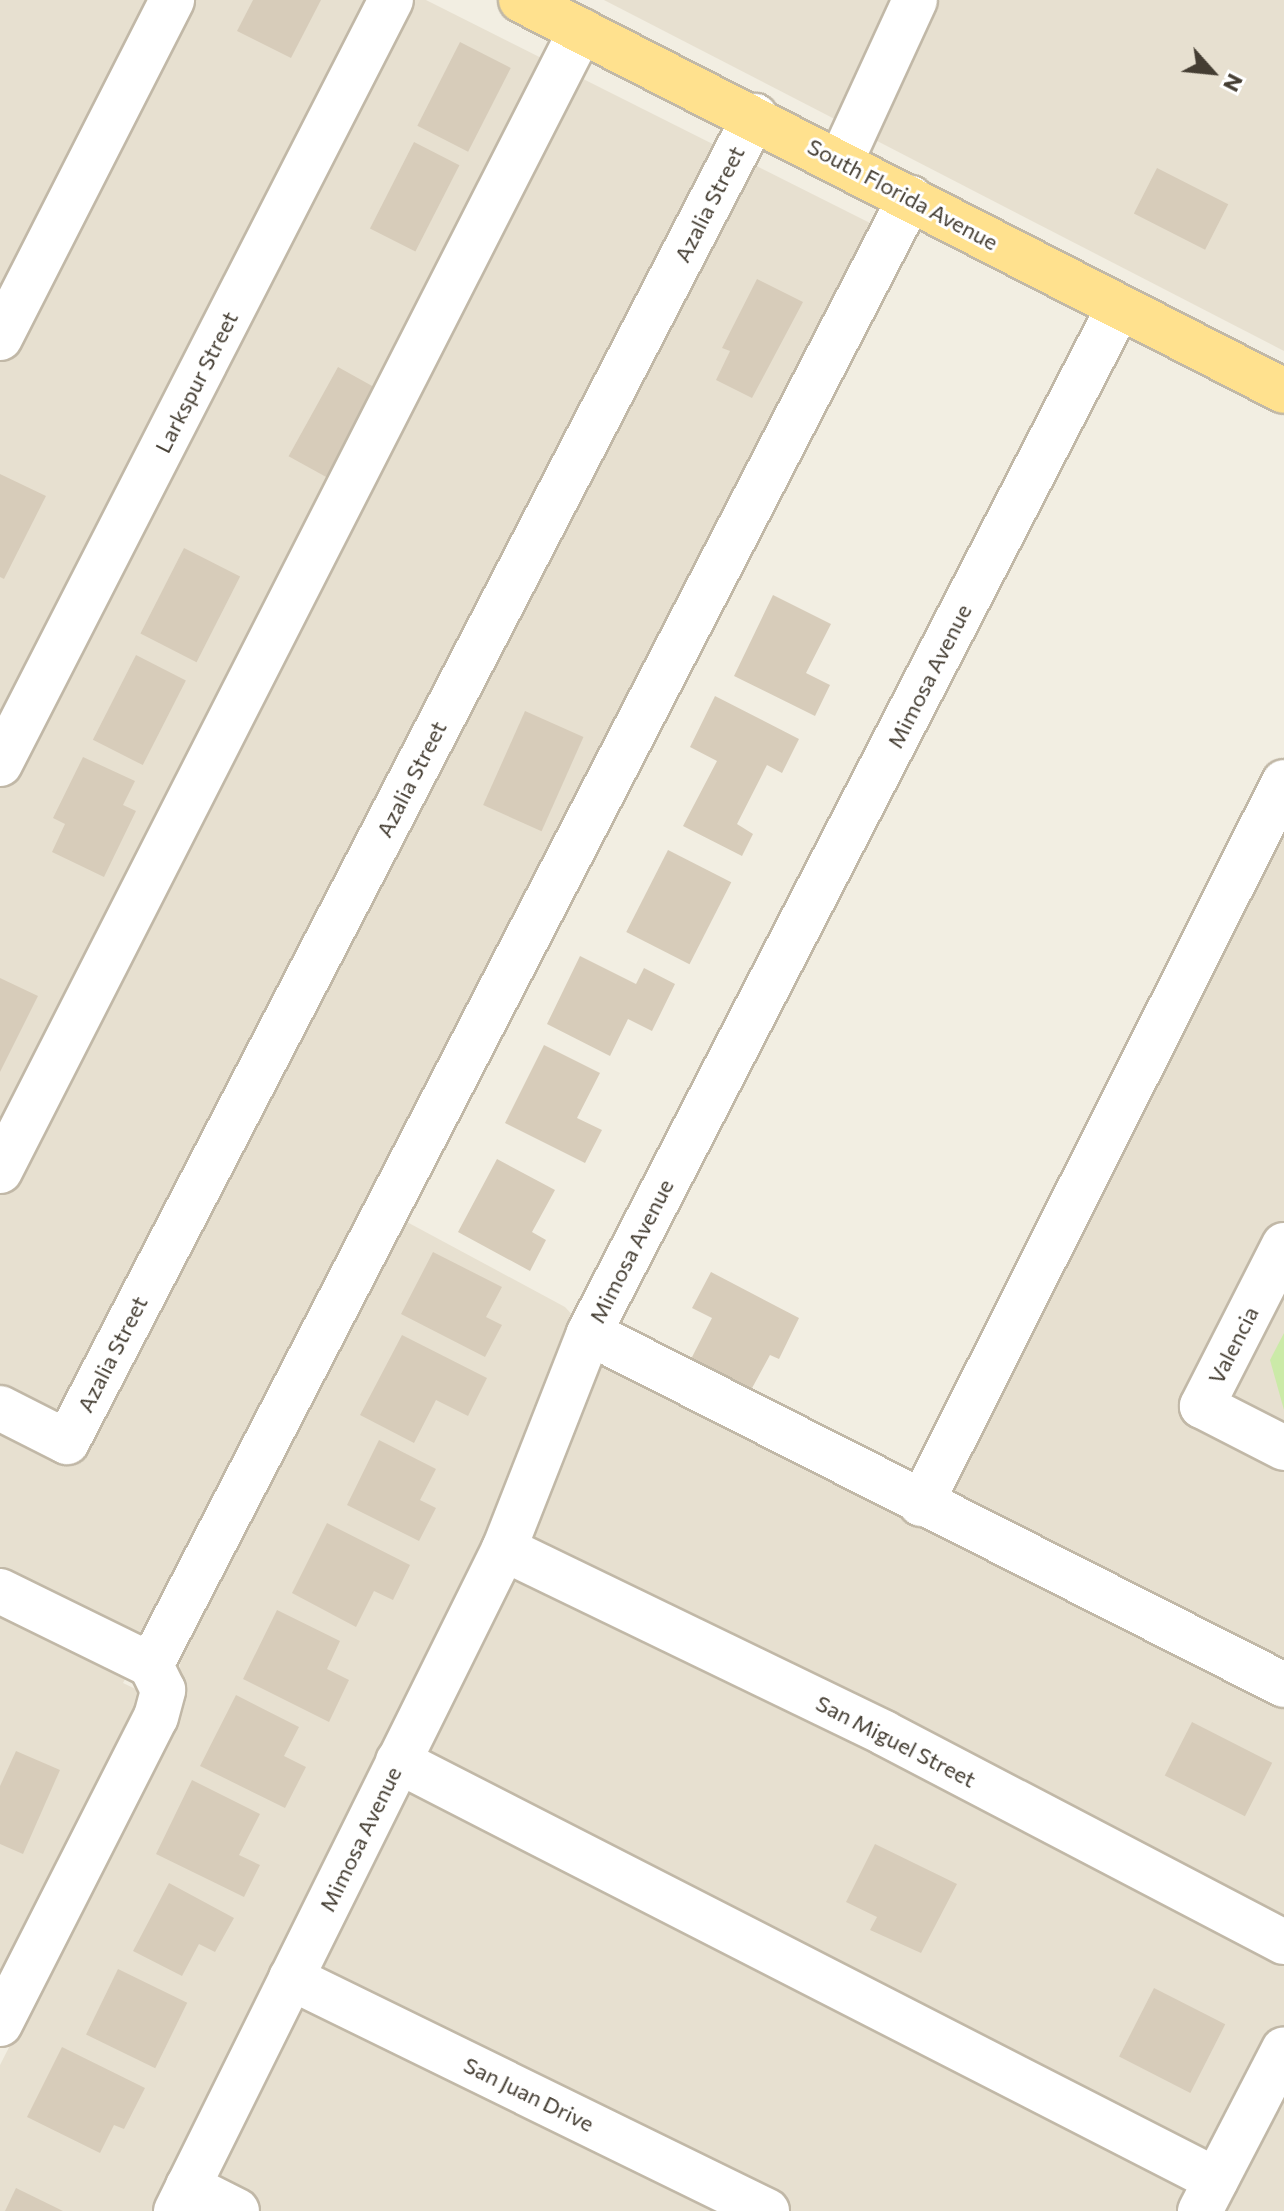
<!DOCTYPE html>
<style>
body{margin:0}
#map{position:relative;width:1284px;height:2211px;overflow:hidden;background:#f2eee2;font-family:Commissioner,sans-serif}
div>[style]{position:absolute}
.residential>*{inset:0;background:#e7e0d0}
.green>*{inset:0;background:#cbeaa8}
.building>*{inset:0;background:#d7ccba;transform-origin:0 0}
.roads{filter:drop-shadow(2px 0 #c1b8a7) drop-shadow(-2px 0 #c1b8a7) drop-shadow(0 2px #c1b8a7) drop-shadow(0 -2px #c1b8a7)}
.minor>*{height:44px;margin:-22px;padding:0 22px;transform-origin:22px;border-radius:22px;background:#fff}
.major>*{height:44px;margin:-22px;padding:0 22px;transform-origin:22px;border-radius:22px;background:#ffe18e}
span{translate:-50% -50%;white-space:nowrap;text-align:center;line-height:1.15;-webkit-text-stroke:6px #fff;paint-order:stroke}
.street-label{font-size:22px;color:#443d32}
.north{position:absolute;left:1172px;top:32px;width:80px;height:80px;-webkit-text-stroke:6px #fff;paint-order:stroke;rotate:117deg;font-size:22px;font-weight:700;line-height:32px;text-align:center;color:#443d32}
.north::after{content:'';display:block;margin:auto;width:28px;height:36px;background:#443d32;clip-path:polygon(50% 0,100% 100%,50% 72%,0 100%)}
</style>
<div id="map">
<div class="residential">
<div style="clip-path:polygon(0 0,426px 0,876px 226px,123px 1683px,144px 1693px,0 1971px)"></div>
<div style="clip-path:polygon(604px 0,1284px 0,1284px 351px)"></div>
<div style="clip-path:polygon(1284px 833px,1284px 1670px,949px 1501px)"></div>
<div style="clip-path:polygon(407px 1222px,565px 1307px,589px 1333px,1284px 1685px,1284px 2211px,0 2211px,0 2065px,179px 1713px,180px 1654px)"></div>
</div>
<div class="green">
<div style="clip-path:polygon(1284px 1333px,1284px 1410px,1270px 1360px)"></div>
</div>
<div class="building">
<div style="clip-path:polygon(253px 0,321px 0,291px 58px,237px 31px)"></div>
<div style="left:460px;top:42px;width:57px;height:94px;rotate:27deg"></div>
<div style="left:414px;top:142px;width:51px;height:97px;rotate:27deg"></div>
<div style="left:1157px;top:168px;width:80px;height:51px;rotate:27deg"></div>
<div style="clip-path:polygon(757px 279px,803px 302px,752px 398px,716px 380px,730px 351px,722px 348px)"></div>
<div style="left:338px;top:367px;width:57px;height:102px;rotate:29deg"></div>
<div style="clip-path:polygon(0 474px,46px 496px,4px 579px,0 577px)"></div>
<div style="left:184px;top:548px;width:63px;height:96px;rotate:27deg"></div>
<div style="clip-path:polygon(773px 595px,831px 624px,806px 673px,830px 685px,815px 716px,734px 676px)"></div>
<div style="left:136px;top:655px;width:56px;height:95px;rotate:27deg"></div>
<div style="clip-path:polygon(715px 696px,799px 739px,782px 773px,767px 765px,737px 824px,753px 834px,742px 856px,683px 826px,717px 761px,690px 747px)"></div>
<div style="left:525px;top:711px;width:64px;height:103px;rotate:24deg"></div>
<div style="clip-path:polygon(83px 757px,135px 781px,123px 805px,136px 811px,104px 877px,52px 852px,65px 824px,53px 818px)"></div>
<div style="left:668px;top:850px;width:71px;height:92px;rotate:27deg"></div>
<div style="clip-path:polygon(580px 956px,636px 984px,644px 968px,675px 984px,652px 1031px,628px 1019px,610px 1056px,547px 1024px)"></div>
<div style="clip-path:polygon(0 978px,38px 996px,0 1072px)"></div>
<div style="clip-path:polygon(544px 1045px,600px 1073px,577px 1118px,602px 1130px,585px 1163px,505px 1123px)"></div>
<div style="clip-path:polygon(497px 1159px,555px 1190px,532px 1232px,546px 1240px,530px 1271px,458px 1232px)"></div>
<div style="clip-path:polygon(433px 1252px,502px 1287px,486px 1317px,502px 1325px,485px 1357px,401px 1314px)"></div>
<div style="clip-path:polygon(711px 1272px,799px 1318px,779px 1359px,770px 1355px,751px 1390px,691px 1359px,712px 1318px,692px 1308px)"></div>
<div style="clip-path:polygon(402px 1335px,487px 1378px,468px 1416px,436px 1400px,414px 1443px,360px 1415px)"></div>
<div style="clip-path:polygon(379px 1440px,436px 1469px,420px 1500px,436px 1508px,419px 1541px,347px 1505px)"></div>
<div style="clip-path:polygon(327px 1523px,410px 1565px,393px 1600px,374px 1591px,356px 1627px,292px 1593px)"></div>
<div style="clip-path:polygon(277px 1610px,340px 1641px,327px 1669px,349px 1680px,329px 1722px,243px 1679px)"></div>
<div style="clip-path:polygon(236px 1695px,299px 1727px,284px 1756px,306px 1767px,285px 1808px,200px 1766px)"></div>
<div style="left:1192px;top:1722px;width:90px;height:60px;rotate:27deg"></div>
<div style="clip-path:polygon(16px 1751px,60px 1770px,23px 1854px,0 1844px,0 1786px)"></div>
<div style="clip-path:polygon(192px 1780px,260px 1814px,239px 1855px,260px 1865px,244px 1897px,156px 1854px)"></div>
<div style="clip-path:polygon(875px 1844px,957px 1884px,921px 1953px,870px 1930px,877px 1917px,846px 1902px)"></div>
<div style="clip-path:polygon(169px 1883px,234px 1918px,215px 1952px,199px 1944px,182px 1976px,133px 1951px)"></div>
<div style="left:118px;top:1969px;width:77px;height:73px;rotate:26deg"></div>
<div style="left:1154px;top:1988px;width:80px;height:77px;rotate:27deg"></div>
<div style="clip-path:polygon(62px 2047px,145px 2088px,124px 2129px,114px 2125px,100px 2153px,27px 2117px)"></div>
<div style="clip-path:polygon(16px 2188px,63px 2211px,5px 2211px)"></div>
</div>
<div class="roads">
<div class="minor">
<div style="left:841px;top:161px;width:177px;rotate:-65.3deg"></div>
<div style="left:0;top:338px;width:379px;rotate:-63deg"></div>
<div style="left:0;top:764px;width:858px;rotate:-62.9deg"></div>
<div style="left:0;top:1171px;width:1280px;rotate:-63.01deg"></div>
<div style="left:1284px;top:1245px;width:181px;rotate:117deg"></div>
<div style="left:1202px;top:1406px;width:92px;rotate:27.1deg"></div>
<div style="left:589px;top:1333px;width:779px;rotate:26.86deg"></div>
<div style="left:0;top:1408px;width:75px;rotate:26.9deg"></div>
<div style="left:67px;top:1442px;width:1494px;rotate:-62.58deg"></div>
<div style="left:921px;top:1504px;width:808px;rotate:-63.31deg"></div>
<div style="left:504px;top:1549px;width:422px;rotate:25.8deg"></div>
<div style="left:884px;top:1733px;width:451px;rotate:27.6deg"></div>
<div style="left:0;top:1591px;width:168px;rotate:26.1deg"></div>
<div style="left:398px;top:1761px;width:919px;rotate:27.12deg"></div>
<div style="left:291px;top:1978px;width:530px;rotate:26.08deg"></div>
<div style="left:0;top:2024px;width:344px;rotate:-63.1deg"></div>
<div style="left:156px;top:1717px;width:28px;rotate:-75deg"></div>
<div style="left:163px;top:1690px;width:28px;rotate:-116deg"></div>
<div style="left:151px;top:1665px;width:1652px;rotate:-62.64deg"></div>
<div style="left:188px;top:2186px;width:55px;rotate:27deg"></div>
<div style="left:176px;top:2211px;width:739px;rotate:-63.64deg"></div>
<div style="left:504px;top:1549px;width:232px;rotate:-68.5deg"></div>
<div style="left:589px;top:1333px;width:1155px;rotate:-62.68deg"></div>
<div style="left:1200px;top:2211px;width:182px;rotate:-62.6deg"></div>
</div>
<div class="major">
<div style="left:521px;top:0;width:857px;rotate:27.13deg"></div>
</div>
</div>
<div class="street-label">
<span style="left:903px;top:194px;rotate:28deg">South Florida Avenue</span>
<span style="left:709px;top:204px;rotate:-63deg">Azalia Street</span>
<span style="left:196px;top:382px;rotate:-63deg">Larkspur Street</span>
<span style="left:929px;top:676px;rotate:-63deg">Mimosa Avenue</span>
<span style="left:411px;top:779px;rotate:-63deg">Azalia Street</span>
<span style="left:631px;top:1251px;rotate:-63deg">Mimosa Avenue</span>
<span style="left:1233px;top:1345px;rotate:-63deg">Valencia</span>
<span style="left:112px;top:1354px;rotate:-63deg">Azalia Street</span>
<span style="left:896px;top:1741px;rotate:27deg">San Miguel Street</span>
<span style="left:360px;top:1839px;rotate:-64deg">Mimosa Avenue</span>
<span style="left:529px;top:2094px;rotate:26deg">San Juan Drive</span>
</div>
<div class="north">N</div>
</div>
